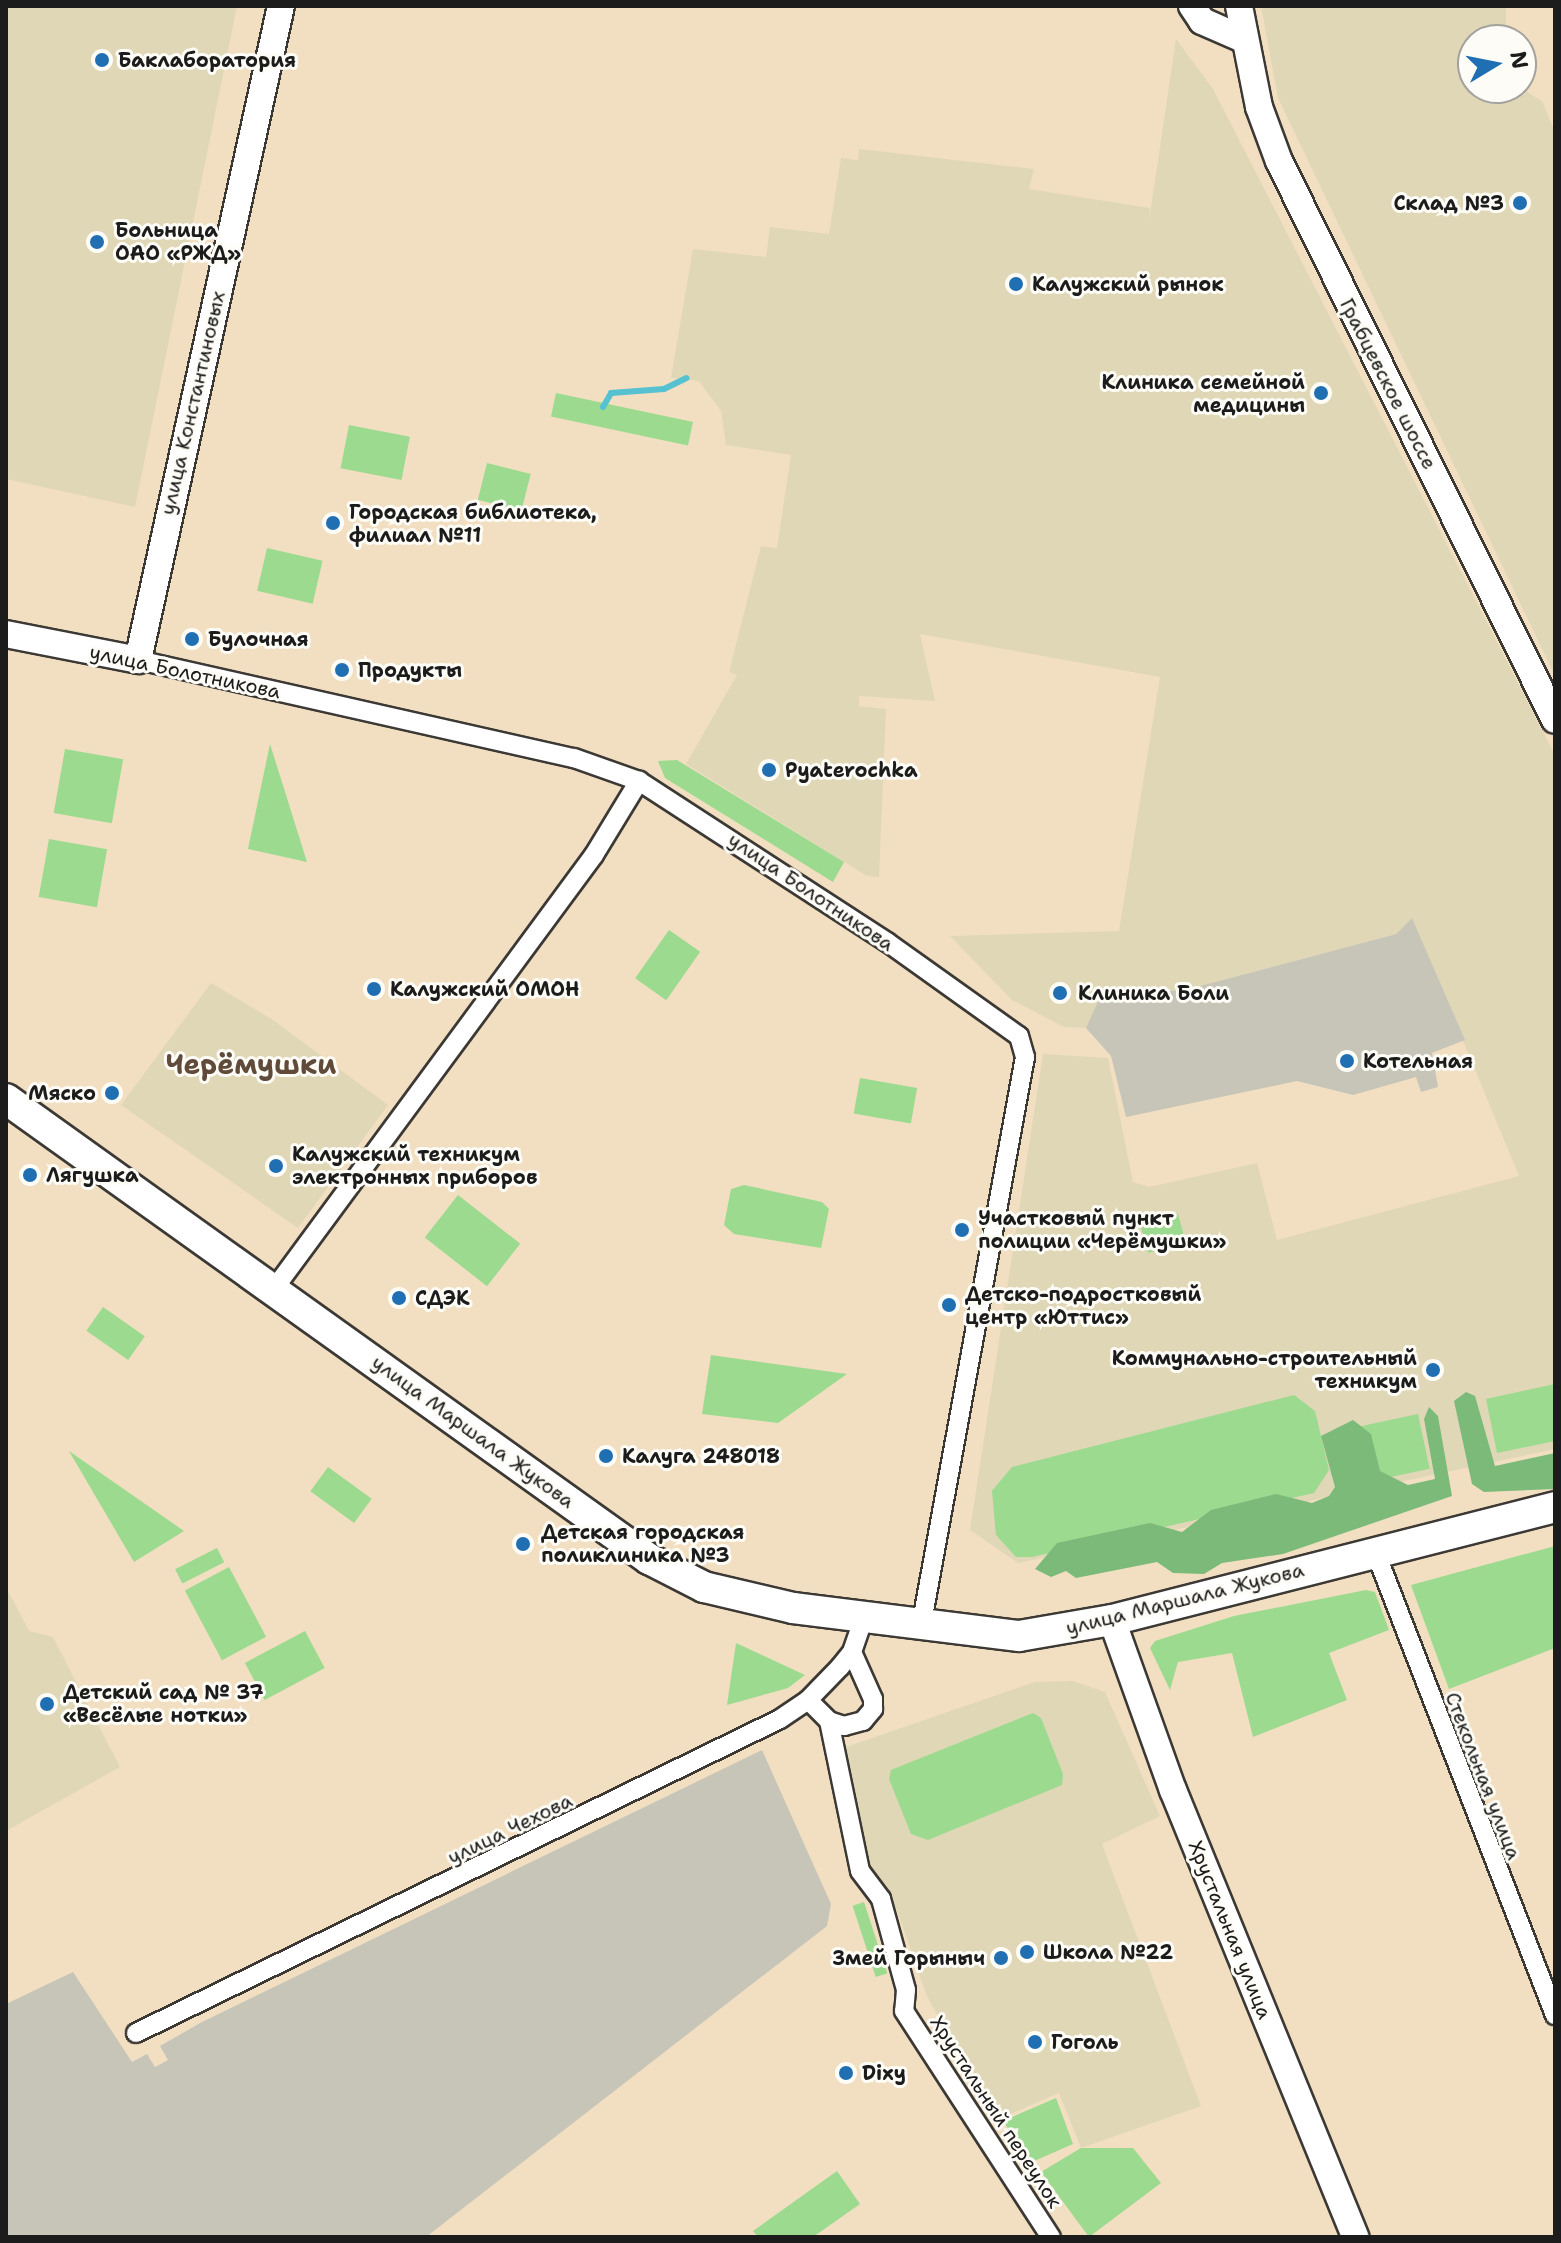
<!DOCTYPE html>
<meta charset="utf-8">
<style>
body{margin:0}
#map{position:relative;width:1561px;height:2243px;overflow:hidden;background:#f2dfc1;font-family:"Shantell Sans",sans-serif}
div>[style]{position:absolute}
.built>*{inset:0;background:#e0d7b7}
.industrial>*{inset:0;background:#c6c5b8}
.green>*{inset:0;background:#9bda8f;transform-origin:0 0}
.forest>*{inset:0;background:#7cba7a}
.stream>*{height:6px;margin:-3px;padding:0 3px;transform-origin:3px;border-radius:3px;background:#56c1d1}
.roads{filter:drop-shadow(2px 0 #3c3935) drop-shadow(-2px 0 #3c3935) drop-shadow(0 2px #3c3935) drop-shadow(0 -2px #3c3935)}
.street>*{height:18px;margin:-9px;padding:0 9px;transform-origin:9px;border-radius:9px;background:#fff}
.secondary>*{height:26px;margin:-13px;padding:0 13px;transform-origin:13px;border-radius:13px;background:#fff}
.primary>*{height:30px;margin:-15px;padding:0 15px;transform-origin:15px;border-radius:15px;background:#fff}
.dots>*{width:22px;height:22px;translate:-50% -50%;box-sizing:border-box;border:4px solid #fdfcf7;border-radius:50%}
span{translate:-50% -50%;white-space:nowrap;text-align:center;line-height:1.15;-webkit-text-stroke:6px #fdfcf7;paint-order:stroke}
.poi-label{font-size:20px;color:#1c1c1c;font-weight:700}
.left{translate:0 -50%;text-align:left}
.right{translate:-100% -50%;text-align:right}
.street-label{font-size:20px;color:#1c1c1c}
.district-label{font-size:28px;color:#604a39;font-weight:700}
.frame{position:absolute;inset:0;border:8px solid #1c1c1c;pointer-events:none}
.north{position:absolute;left:1457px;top:24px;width:80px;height:80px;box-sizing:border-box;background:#fdfcf7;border:2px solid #a3a29f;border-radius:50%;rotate:80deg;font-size:22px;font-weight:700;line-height:32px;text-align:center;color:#1c1c1c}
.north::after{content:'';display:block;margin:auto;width:28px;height:36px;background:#1f6fb2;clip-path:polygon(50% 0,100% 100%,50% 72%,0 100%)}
</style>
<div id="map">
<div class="built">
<div style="clip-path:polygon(6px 6px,237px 6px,135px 507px,6px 479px)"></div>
<div style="clip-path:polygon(1261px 6px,1506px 6px,1506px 40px,1473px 40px,1473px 88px,1520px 88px,1542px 101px,1555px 132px,1555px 676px,1278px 98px)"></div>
<div style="clip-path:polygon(1176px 39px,1213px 89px,1555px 755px,1555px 1449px,1018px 1563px,970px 1530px,1043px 1054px,1108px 1058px,1133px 1182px,1149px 1187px,1257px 1163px,1277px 1240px,1519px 1176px,1412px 918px,1396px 934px,1185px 990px,1102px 995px,1086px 1028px,1064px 1027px,1012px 1000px,950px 936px,1119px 931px,1160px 677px,920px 634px,935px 701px,859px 696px,859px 706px,886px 709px,879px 877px,867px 876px,686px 764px,737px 675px,729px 672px,761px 546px,777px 548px,791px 455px,726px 445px,721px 411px,699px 381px,671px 378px,693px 249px,766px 257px,770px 227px,829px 234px,841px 158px,858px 160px,859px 149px,1034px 169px,1029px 189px,1150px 208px,1149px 221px)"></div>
<div style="clip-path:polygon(211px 983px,273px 1020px,388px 1105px,298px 1228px,121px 1105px)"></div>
<div style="clip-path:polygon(6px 1587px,29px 1631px,53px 1637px,120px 1767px,6px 1831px)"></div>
<div style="clip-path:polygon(1073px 1681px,1105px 1692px,1160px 1816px,1102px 1844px,1201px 2106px,1081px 2148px,1059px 2093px,1006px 2116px,985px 2107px,926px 1994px,897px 1910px,866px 1859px,843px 1748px,1035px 1682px)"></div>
</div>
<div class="industrial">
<div style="clip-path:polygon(1412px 918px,1465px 1040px,1432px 1053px,1438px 1087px,1421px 1092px,1416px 1077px,1353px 1095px,1297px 1081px,1126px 1117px,1111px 1056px,1086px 1028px,1101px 995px,1185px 990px,1396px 934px)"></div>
<div style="clip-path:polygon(762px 1750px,831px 1904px,827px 1926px,426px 2237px,6px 2237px,6px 2004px,73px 1972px,132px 2062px,147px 2054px,155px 2067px,168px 2060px,160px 2046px,202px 2022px)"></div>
</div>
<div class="green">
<div style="left:556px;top:393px;width:140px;height:24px;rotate:12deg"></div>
<div style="left:349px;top:425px;width:62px;height:44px;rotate:11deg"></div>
<div style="left:487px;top:463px;width:45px;height:38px;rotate:14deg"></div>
<div style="left:267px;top:548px;width:57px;height:44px;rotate:13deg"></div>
<div style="clip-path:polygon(270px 744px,307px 862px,248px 849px)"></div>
<div style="left:65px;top:749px;width:59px;height:65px;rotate:10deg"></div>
<div style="clip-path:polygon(677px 760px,844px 862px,833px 882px,665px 778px,658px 761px)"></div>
<div style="left:49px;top:839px;width:59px;height:59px;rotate:10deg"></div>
<div style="left:669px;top:930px;width:38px;height:59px;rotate:35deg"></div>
<div style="left:860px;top:1078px;width:58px;height:36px;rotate:10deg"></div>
<div style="clip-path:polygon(744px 1185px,822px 1202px,829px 1209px,821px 1248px,734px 1234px,724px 1225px,731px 1189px)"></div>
<div style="left:458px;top:1195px;width:79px;height:54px;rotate:38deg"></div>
<div style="left:1178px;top:1214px;width:30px;height:39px;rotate:75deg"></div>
<div style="left:103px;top:1307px;width:51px;height:29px;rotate:35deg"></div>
<div style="clip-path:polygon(711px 1355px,847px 1374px,778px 1423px,702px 1414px)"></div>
<div style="clip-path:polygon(1555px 1384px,1555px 1441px,1497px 1453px,1486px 1399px)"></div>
<div style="clip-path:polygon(1294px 1395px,1315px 1411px,1329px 1470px,1314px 1493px,1032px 1557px,1016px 1557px,996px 1535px,992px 1491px,1012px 1467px)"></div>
<div style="left:1418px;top:1414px;width:56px;height:72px;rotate:78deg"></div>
<div style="clip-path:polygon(69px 1451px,184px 1531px,134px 1562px)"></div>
<div style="left:328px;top:1467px;width:54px;height:30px;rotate:36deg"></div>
<div style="clip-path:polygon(1555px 1546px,1555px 1648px,1449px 1689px,1411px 1585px)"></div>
<div style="left:217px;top:1548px;width:16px;height:47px;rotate:63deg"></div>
<div style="left:229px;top:1567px;width:79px;height:50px;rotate:62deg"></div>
<div style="clip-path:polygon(1366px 1590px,1375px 1592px,1389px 1630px,1329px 1653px,1347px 1700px,1253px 1737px,1232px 1653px,1178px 1662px,1170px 1690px,1150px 1648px,1155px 1641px,1234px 1616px)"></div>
<div style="left:305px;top:1631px;width:42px;height:68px;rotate:62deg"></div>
<div style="clip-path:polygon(736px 1643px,805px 1675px,788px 1688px,727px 1705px)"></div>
<div style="clip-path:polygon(1033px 1713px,1041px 1718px,1063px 1774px,1062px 1785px,928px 1840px,911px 1834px,889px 1779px,891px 1770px)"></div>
<div style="left:864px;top:1902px;width:75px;height:12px;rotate:72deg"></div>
<div style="clip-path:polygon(1056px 2098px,1073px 2144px,1032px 2162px,1003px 2121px)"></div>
<div style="clip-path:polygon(1081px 2148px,1133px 2148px,1161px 2183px,1089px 2237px,1041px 2172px)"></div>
<div style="clip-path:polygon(837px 2171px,860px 2204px,813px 2237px,758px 2237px,753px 2231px)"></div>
</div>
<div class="forest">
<div style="clip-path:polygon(1466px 1392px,1475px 1396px,1495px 1466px,1555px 1453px,1555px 1489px,1484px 1492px,1472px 1484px,1454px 1401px)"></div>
<div style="clip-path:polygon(1429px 1407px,1438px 1416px,1452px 1496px,1283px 1554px,1222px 1563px,1204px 1574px,1173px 1573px,1157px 1562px,1076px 1578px,1066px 1571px,1051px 1577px,1035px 1569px,1057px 1543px,1150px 1523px,1182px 1532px,1211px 1510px,1276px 1494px,1312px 1503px,1329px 1496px,1335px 1487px,1321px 1436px,1353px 1420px,1371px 1434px,1380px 1471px,1408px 1485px,1435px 1479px,1424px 1419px)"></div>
</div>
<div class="stream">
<div style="left:603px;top:407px;width:16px;rotate:-60deg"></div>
<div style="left:611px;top:393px;width:53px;rotate:-4.3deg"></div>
<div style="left:664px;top:389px;width:25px;rotate:-26deg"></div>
</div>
<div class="roads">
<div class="street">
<div style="left:138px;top:660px;width:447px;rotate:12.7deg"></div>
<div style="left:574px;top:758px;width:69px;rotate:19.5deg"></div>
<div style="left:639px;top:781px;width:296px;rotate:33deg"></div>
<div style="left:887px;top:942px;width:162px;rotate:35.5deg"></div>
<div style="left:1019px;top:1036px;width:22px;rotate:74deg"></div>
<div style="left:1025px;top:1057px;width:579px;rotate:100.34deg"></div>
<div style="left:274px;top:1289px;width:539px;rotate:-53.6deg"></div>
<div style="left:594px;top:855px;width:87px;rotate:-58.7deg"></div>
<div style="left:1375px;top:1551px;width:498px;rotate:68.8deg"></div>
<div style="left:808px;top:1700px;width:30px;rotate:45deg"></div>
<div style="left:829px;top:1721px;width:16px;rotate:18deg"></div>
<div style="left:844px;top:1726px;width:20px;rotate:-15deg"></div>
<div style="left:863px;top:1721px;width:16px;rotate:-50deg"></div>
<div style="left:873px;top:1709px;width:10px;rotate:-90deg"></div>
<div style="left:873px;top:1699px;width:51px;rotate:-114.1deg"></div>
<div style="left:829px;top:1721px;width:153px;rotate:78.3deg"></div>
<div style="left:860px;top:1871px;width:35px;rotate:53deg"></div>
<div style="left:881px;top:1899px;width:94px;rotate:74.6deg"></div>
<div style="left:906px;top:1990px;width:21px;rotate:95deg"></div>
<div style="left:904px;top:2011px;width:270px;rotate:57deg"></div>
<div style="left:136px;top:2033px;width:716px;rotate:-25.99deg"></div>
<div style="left:780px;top:1719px;width:34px;rotate:-34deg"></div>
<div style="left:808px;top:1700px;width:46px;rotate:-45.9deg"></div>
<div style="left:840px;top:1667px;width:19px;rotate:-51deg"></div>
<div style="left:852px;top:1652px;width:36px;rotate:-71deg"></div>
</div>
<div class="secondary">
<div style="left:1192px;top:6px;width:18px;rotate:56deg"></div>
<div style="left:1202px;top:21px;width:47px;rotate:23.8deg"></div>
<div style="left:1239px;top:6px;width:103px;rotate:78.8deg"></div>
<div style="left:1259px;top:107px;width:58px;rotate:69.7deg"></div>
<div style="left:1279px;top:161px;width:623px;rotate:63.72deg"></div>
<div style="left:6px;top:634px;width:135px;rotate:11.1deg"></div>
<div style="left:138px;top:660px;width:669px;rotate:-77.67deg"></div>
<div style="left:1112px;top:1620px;width:181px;rotate:70.3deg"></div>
<div style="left:1173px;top:1790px;width:483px;rotate:67.8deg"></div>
</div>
<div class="primary">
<div style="left:6px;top:1099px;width:791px;rotate:35.58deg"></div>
<div style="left:649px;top:1559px;width:62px;rotate:27deg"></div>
<div style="left:704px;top:1587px;width:91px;rotate:13.3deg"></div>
<div style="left:793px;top:1608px;width:228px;rotate:7.1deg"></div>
<div style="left:1019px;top:1636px;width:94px;rotate:-9.8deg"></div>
<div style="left:1112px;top:1620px;width:457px;rotate:-14.3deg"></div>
</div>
</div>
<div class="dots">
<div style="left:102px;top:60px;background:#1f6fb2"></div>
<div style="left:1520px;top:203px;background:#1f6fb2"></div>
<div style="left:97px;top:242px;background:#1f6fb2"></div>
<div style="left:1016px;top:284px;background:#1f6fb2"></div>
<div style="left:1321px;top:393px;background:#1f6fb2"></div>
<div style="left:333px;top:523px;background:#1f6fb2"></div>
<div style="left:192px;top:639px;background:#1f6fb2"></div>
<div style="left:342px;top:670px;background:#1f6fb2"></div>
<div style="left:769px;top:770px;background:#1f6fb2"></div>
<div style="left:374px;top:989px;background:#1f6fb2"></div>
<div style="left:1060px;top:993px;background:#1f6fb2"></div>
<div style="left:1347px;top:1061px;background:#1f6fb2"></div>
<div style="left:112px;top:1093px;background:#1f6fb2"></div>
<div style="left:276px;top:1166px;background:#1f6fb2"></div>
<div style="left:30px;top:1175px;background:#1f6fb2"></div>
<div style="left:962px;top:1230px;background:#1f6fb2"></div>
<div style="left:399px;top:1298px;background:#1f6fb2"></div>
<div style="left:949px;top:1305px;background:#1f6fb2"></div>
<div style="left:1433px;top:1370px;background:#1f6fb2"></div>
<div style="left:606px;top:1456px;background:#1f6fb2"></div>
<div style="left:523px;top:1544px;background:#1f6fb2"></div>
<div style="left:47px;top:1704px;background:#1f6fb2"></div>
<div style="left:1027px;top:1952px;background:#1f6fb2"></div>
<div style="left:1001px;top:1958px;background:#1f6fb2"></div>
<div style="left:1035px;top:2042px;background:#1f6fb2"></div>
<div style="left:846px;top:2073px;background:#1f6fb2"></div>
</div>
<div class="poi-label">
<span class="left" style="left:118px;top:60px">Баклаборатория</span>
<span class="right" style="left:1504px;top:203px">Склад №3</span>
<span class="left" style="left:115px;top:242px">Больница<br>ОАО «РЖД»</span>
<span class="left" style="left:1032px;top:284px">Калужский рынок</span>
<span class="right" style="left:1305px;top:394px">Клиника семейной<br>медицины</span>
<span class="left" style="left:349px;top:524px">Городская библиотека,<br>филиал №11</span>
<span class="left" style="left:208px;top:639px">Булочная</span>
<span class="left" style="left:358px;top:670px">Продукты</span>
<span class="left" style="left:785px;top:770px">Pyaterochka</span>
<span class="left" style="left:390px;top:989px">Калужский ОМОН</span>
<span class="left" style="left:1078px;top:993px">Клиника Боли</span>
<span class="left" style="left:1363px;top:1061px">Котельная</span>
<span class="right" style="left:96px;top:1093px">Мяско</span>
<span class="left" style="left:292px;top:1166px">Калужский техникум<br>электронных приборов</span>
<span class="left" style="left:46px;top:1175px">Лягушка</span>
<span class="left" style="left:978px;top:1230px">Участковый пункт<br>полиции «Черёмушки»</span>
<span class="left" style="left:965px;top:1306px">Детско-подростковый<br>центр «Юттис»</span>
<span class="left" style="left:415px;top:1298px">СДЭК</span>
<span class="right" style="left:1417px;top:1370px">Коммунально-строительный<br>техникум</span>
<span class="left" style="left:622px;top:1456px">Калуга 248018</span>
<span class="left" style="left:541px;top:1544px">Детская городская<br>поликлиника №3</span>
<span class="left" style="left:63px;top:1704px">Детский сад № 37<br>«Весёлые нотки»</span>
<span class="left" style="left:1043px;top:1952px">Школа №22</span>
<span class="right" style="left:985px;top:1958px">Змей Горыныч</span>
<span class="left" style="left:1051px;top:2042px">Гоголь</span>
<span class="left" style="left:862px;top:2073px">Dixy</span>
</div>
<div class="street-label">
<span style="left:1388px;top:384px;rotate:63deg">Грабцевское шоссе</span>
<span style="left:193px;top:403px;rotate:-77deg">улица Константиновых</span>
<span style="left:185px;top:672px;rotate:12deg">улица Болотникова</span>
<span style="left:811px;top:892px;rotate:34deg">улица Болотникова</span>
<span style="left:473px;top:1432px;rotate:36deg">улица Маршала Жукова</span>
<span style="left:1185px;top:1599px;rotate:-14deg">улица Маршала Жукова</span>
<span style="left:1483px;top:1776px;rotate:69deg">Стекольная улица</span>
<span style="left:510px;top:1829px;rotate:-26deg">улица Чехова</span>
<span style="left:1230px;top:1930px;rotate:68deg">Хрустальная улица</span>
<span style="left:996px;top:2112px;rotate:57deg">Хрустальный переулок</span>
</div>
<div class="district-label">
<span style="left:251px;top:1064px">Черёмушки</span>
</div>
<div class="frame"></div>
<div class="north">N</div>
</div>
